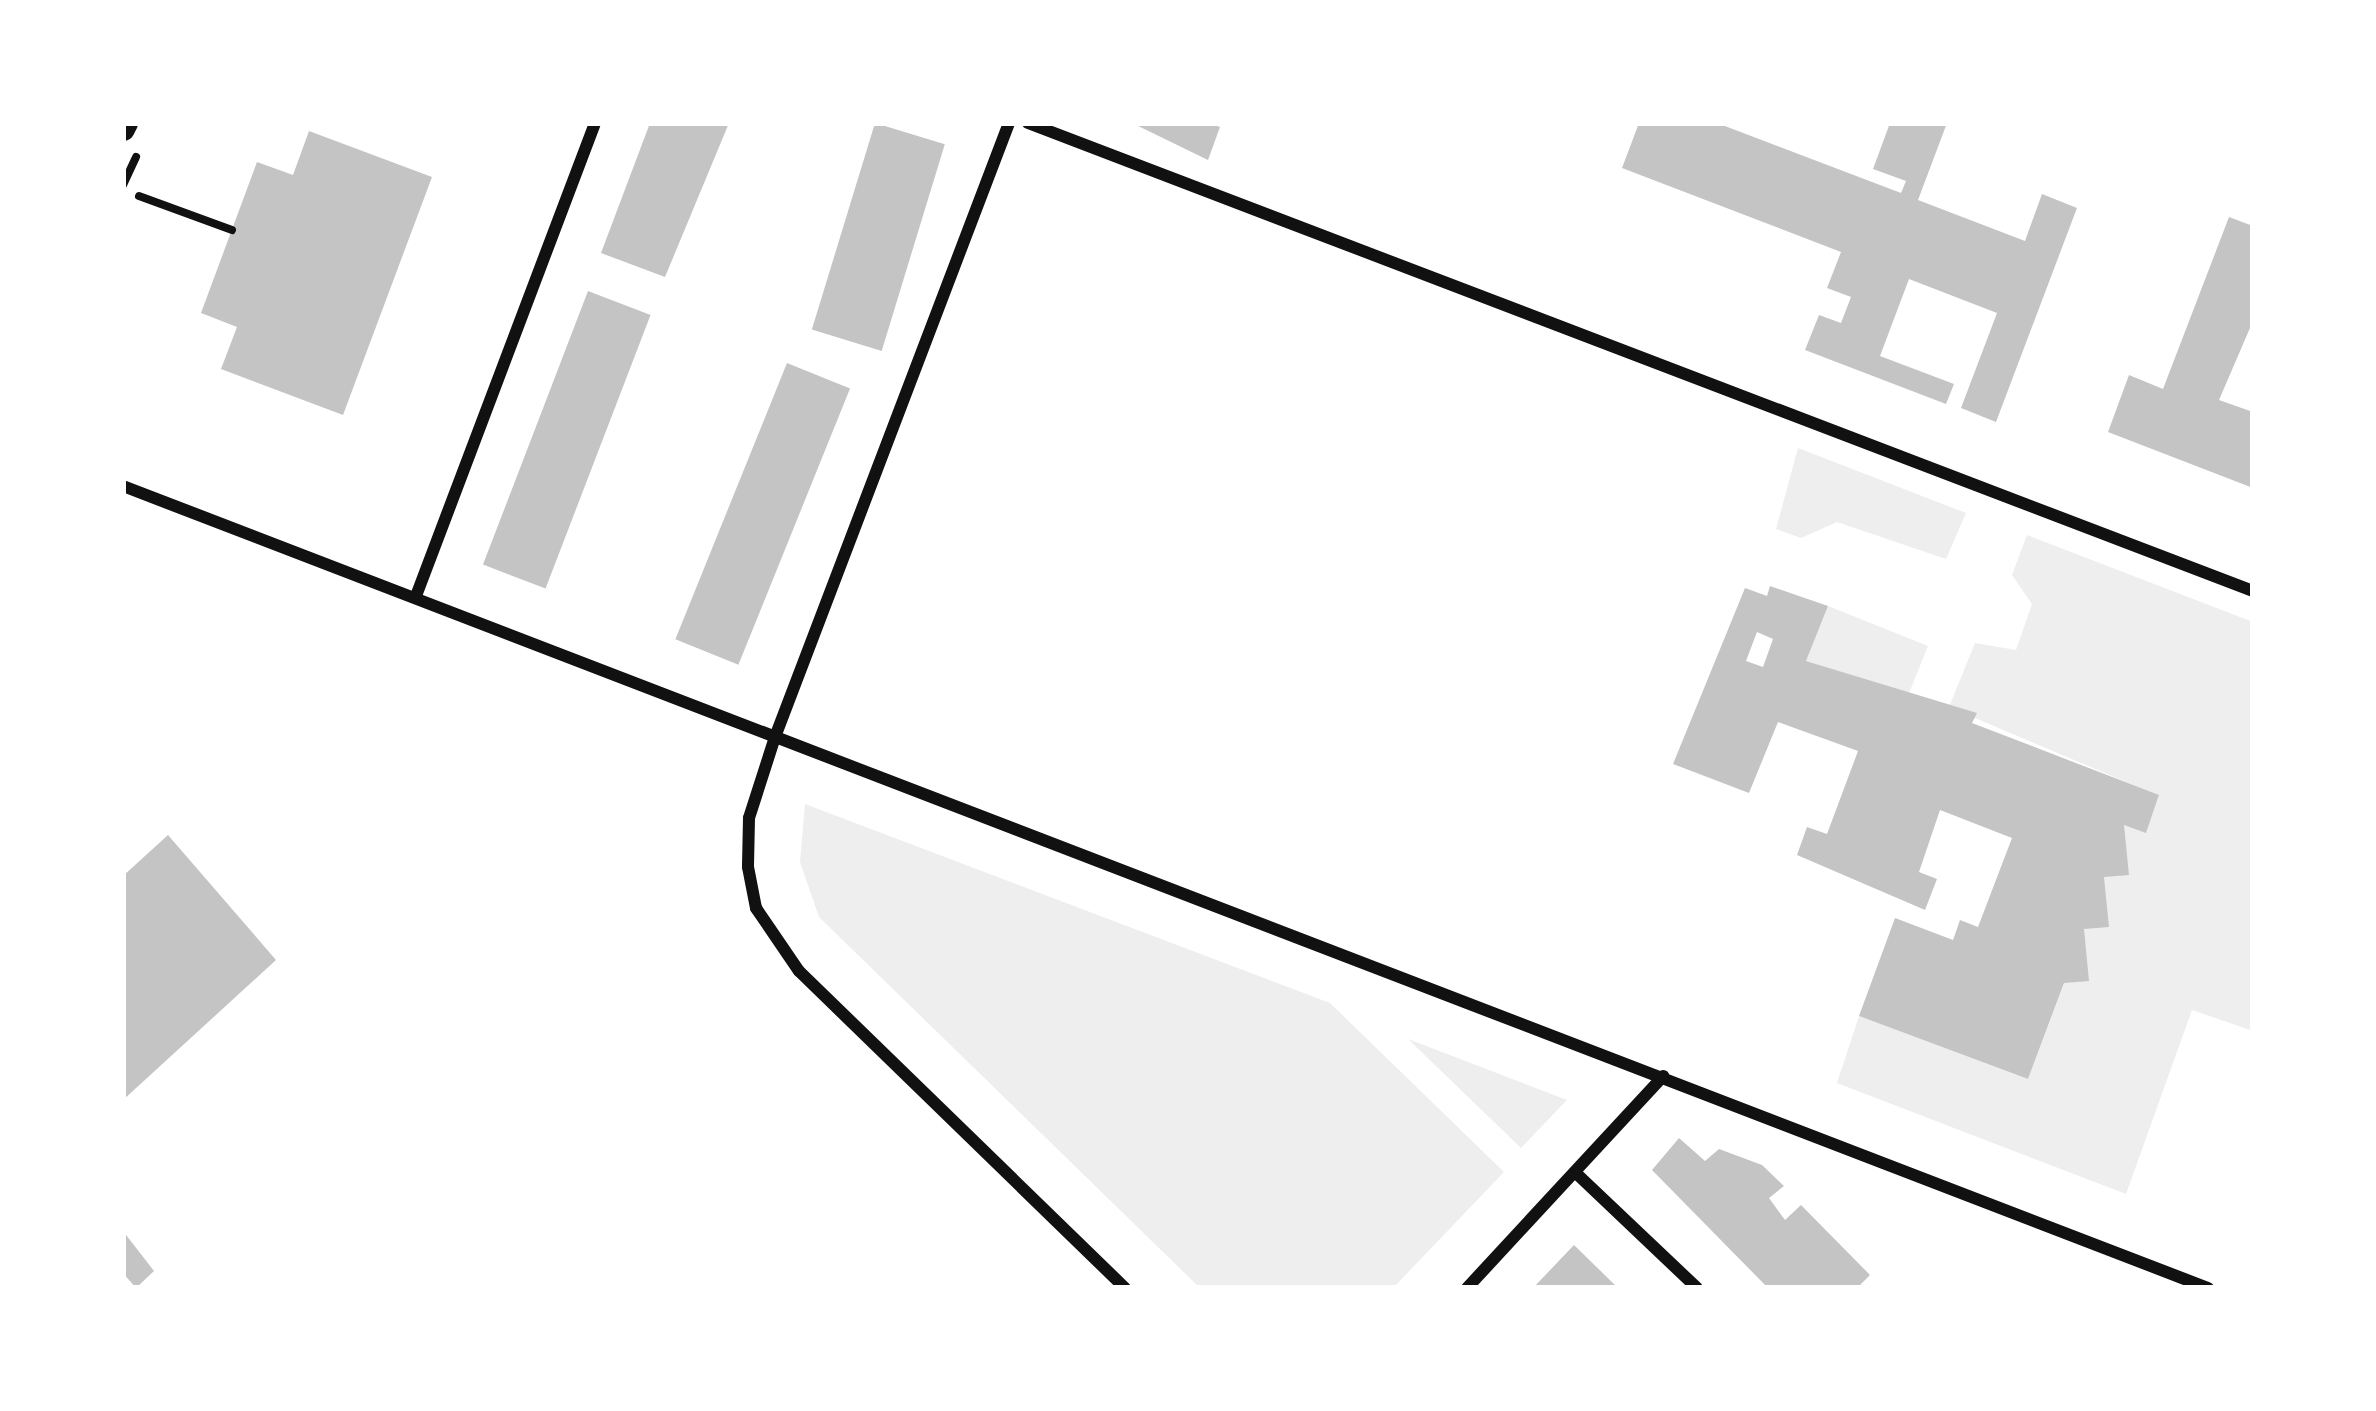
<!DOCTYPE html>
<style>
body{margin:0}
#map{position:relative;width:2376px;height:1411px;overflow:hidden;background:#fff;font-family:"Archivo Narrow",sans-serif}
div>[style]{position:absolute}
.green>*{inset:0;background:#eee}
.building>*{inset:0;background:#c4c4c4;transform-origin:0 0}
.path>*{height:8px;margin:-4px;padding:0 4px;transform-origin:4px;border-radius:4px;background:#111}
.minor>*{height:12px;margin:-6px;padding:0 6px;transform-origin:6px;border-radius:6px;background:#111}
.secondary>*{height:24px;margin:-12px;padding:0 12px;transform-origin:12px;border-radius:12px;background:#111}
span{translate:-50% -50%;white-space:nowrap;text-align:center;line-height:1.15;-webkit-text-stroke:12px #fff;paint-order:stroke}
.frame{position:absolute;inset:0;border:126px solid #fff;pointer-events:none}
</style>
<div id="map">
<div class="green">
<div style="clip-path:polygon(1798px 448px,1966px 513px,1946px 559px,1837px 522px,1801px 538px,1776px 529px)"></div>
<div style="clip-path:polygon(2027px 535px,2253px 622px,2253px 1031px,2192px 1010px,2126px 1194px,1837px 1083px,1859px 1016px,2028px 1079px,2124px 825px,2146px 832px,2159px 796px,1949px 707px,1975px 643px,2016px 650px,2032px 604px,2012px 575px)"></div>
<div style="clip-path:polygon(1828px 606px,1928px 646px,1909px 693px,1806px 661px)"></div>
<div style="clip-path:polygon(805px 804px,1330px 1003px,1504px 1172px,1393px 1288px,1200px 1288px,819px 917px,800px 862px)"></div>
<div style="clip-path:polygon(1408px 1039px,1567px 1100px,1521px 1148px)"></div>
</div>
<div class="building">
<div style="clip-path:polygon(650px 123px,729px 123px,665px 277px,601px 253px)"></div>
<div style="left:875px;top:123px;width:73px;height:216px;rotate:17deg"></div>
<div style="clip-path:polygon(1132px 123px,1209px 123px,1220px 127px,1208px 160px)"></div>
<div style="clip-path:polygon(1639px 123px,1717px 123px,1901px 193px,1906px 181px,1873px 169px,1890px 123px,1947px 123px,1918px 200px,2025px 241px,2042px 194px,2077px 208px,1996px 422px,1961px 408px,1997px 313px,1909px 279px,1880px 356px,1954px 384px,1946px 404px,1805px 350px,1819px 315px,1841px 323px,1851px 297px,1827px 288px,1841px 252px,1622px 168px)"></div>
<div style="clip-path:polygon(309px 131px,432px 177px,343px 415px,221px 369px,237px 327px,201px 313px,257px 162px,293px 175px)"></div>
<div style="clip-path:polygon(2229px 217px,2253px 226px,2253px 321px,2219px 400px,2253px 412px,2253px 488px,2108px 432px,2129px 375px,2163px 389px)"></div>
<div style="left:588px;top:291px;width:67px;height:293px;rotate:21deg"></div>
<div style="left:787px;top:363px;width:68px;height:298px;rotate:22deg"></div>
<div style="clip-path:polygon(evenodd,1770px 586px,1828px 606px,1806px 661px,1977px 713px,1972px 723px,2159px 795px,2146px 833px,2124px 825px,2129px 875px,2104px 877px,2109px 927px,2084px 929px,2089px 981px,2064px 983px,2028px 1079px,1859px 1016px,1895px 918px,1953px 940px,1960px 920px,1978px 927px,2012px 838px,1940px 810px,1919px 872px,1937px 879px,1925px 910px,1797px 855px,1807px 827px,1827px 834px,1858px 751px,1778px 722px,1749px 793px,1673px 764px,1745px 588px,1767px 596px,1770px 586px,1757px 632px,1773px 639px,1763px 667px,1746px 661px,1757px 632px)"></div>
<div style="clip-path:polygon(168px 835px,276px 960px,123px 1100px,123px 876px)"></div>
<div style="clip-path:polygon(1679px 1138px,1705px 1161px,1719px 1149px,1762px 1165px,1784px 1186px,1769px 1198px,1785px 1220px,1801px 1205px,1870px 1275px,1857px 1288px,1768px 1288px,1652px 1170px)"></div>
<div style="clip-path:polygon(123px 1231px,154px 1271px,136px 1288px,123px 1273px)"></div>
<div style="clip-path:polygon(1574px 1245px,1618px 1288px,1533px 1288px)"></div>
</div>
<div class="path">
<div style="left:123px;top:185px;width:31px;rotate:-65deg"></div>
<div style="left:139px;top:196px;width:99px;rotate:20.1deg"></div>
</div>
<div class="minor">
<div style="left:1009px;top:123px;width:657px;rotate:110.86deg"></div>
<div style="left:775px;top:737px;width:85px;rotate:107.8deg"></div>
<div style="left:749px;top:818px;width:49px;rotate:91.2deg"></div>
<div style="left:748px;top:867px;width:42px;rotate:79deg"></div>
<div style="left:756px;top:908px;width:76px;rotate:55.7deg"></div>
<div style="left:799px;top:971px;width:455px;rotate:44.2deg"></div>
<div style="left:1028px;top:123px;width:1311px;rotate:20.91deg"></div>
<div style="left:123px;top:486px;width:2234px;rotate:21.04deg"></div>
<div style="left:416px;top:596px;width:506px;rotate:-69.27deg"></div>
<div style="left:1578px;top:1175px;width:164px;rotate:43.5deg"></div>
<div style="left:1467px;top:1288px;width:289px;rotate:-47.2deg"></div>
</div>
<div class="secondary">
<div style="left:123px;top:129px;width:7px;rotate:-63deg"></div>
</div>
<div class="frame"></div>
</div>
